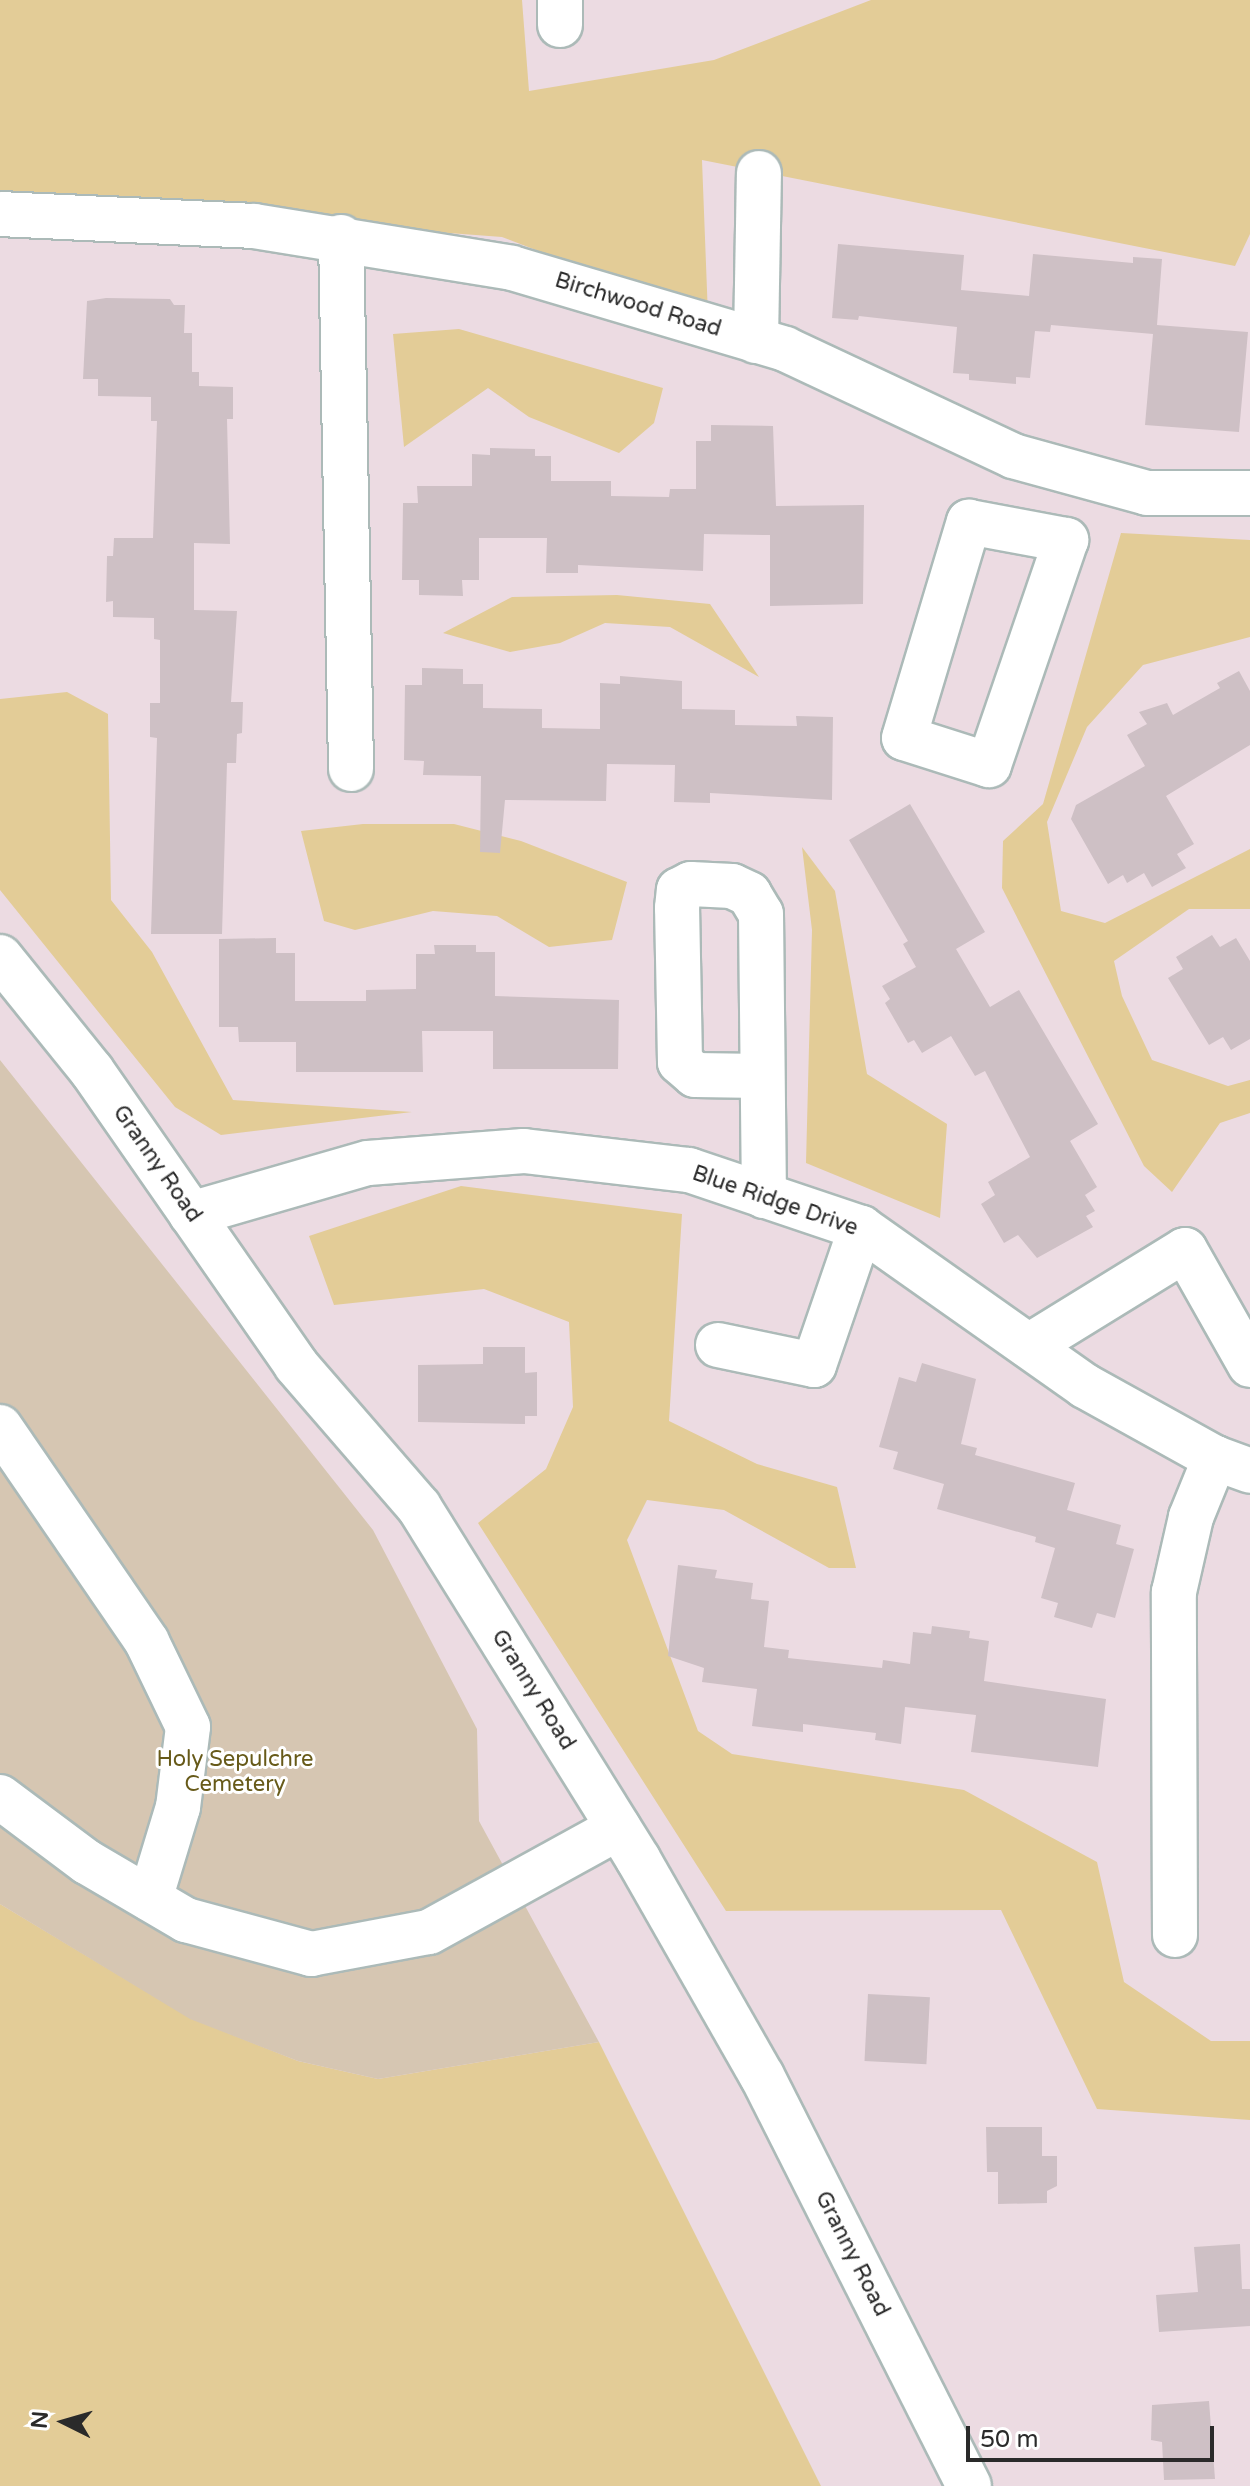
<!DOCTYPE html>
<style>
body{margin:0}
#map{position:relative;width:1250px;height:2486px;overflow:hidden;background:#ecdbe2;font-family:"Varela Round",sans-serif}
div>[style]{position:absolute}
.green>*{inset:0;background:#e3cc97}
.cemetery>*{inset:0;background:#d6c6b2}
.building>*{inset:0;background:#cec0c5;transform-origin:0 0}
.roads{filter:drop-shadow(2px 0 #acbab8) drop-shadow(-2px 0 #acbab8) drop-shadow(0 2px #acbab8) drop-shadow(0 -2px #acbab8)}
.minor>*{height:44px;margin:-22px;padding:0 22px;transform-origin:22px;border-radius:22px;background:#fff}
span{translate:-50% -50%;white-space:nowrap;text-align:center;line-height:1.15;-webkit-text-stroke:6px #fff;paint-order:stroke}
.street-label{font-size:22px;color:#2a2a2a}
.park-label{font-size:22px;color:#675a19}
.north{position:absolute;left:24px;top:2382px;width:80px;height:80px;-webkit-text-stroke:6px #fff;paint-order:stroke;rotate:275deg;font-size:22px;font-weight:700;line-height:32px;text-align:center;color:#2a2a2a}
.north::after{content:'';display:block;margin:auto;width:28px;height:36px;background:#2a2a2a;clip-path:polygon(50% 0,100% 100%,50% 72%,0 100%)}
.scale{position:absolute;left:966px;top:2426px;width:248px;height:36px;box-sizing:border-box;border:4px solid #2a2a2a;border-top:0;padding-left:10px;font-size:24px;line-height:28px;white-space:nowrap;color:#2a2a2a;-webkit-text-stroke:6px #fff;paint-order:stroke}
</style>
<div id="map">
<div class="green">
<div style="clip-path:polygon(0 0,522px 0,529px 91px,714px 60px,871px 0,1250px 0,1250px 234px,1235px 266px,702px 160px,708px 316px,502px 237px,76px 205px,0 204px)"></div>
<div style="clip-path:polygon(459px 329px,663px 388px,654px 423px,619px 453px,529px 417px,488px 388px,404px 447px,393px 334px)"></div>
<div style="clip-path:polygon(1121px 533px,1250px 540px,1250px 637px,1143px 665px,1087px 727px,1047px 822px,1061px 911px,1105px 923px,1250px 849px,1250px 909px,1189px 909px,1114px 961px,1122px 996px,1152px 1060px,1228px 1086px,1250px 1080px,1250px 1113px,1220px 1123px,1172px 1192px,1144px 1166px,1002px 888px,1003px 841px,1043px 804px)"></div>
<div style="clip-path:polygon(617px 595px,710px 604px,759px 677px,670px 627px,605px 623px,560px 643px,510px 652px,443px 633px,512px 597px)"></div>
<div style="clip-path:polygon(67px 692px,108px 714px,111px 900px,152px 952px,233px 1100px,412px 1112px,221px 1135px,175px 1107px,0 890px,0 699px)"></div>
<div style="clip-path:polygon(363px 824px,454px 824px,521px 841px,627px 882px,612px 940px,549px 947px,497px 916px,433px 911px,355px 930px,324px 921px,301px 831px)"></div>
<div style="clip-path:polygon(802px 847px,835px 891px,867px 1074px,947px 1124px,940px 1218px,806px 1163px,812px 930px)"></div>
<div style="clip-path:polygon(461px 1186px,682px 1214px,669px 1421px,757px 1464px,837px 1487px,856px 1568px,829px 1568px,724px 1510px,647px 1500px,627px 1540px,698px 1731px,732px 1754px,964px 1790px,1097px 1862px,1124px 1982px,1211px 2041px,1250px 2041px,1250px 2120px,1097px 2109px,1001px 1910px,726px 1911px,478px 1523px,546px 1469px,573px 1407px,569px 1322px,484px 1289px,334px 1305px,309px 1236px)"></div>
<div style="clip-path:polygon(0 1904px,190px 2018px,298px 2061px,378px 2079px,599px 2042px,821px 2486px,0 2486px)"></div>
</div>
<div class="cemetery">
<div style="clip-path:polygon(0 1060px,373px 1530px,477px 1729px,479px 1821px,599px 2042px,378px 2079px,298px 2061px,190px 2019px,0 1904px)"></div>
</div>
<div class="building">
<div style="clip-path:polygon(838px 244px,964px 255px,961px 290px,1029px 296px,1033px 254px,1133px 263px,1133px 257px,1162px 259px,1157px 325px,1248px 332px,1239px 432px,1145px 425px,1153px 334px,1051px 325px,1050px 332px,1035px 331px,1030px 378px,1016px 377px,1016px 384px,969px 380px,969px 374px,953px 373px,957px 327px,859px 316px,858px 320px,832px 318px)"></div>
<div style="clip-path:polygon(106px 298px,170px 299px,174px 305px,185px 305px,184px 333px,192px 333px,192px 372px,199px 372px,199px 386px,233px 387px,233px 419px,227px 419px,230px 544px,194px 543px,194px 610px,237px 611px,231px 702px,243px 702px,242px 733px,237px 734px,236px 763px,227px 763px,222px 934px,151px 934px,157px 738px,150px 737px,150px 703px,160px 703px,160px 640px,154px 639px,154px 618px,113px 617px,113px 601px,106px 602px,107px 556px,113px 556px,114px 538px,153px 538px,157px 421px,151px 421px,151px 397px,98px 396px,98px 379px,83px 379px,87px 301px)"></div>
<div style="clip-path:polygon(711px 425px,773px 426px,776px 506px,864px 505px,863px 604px,770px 606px,770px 535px,704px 534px,703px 571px,578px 565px,578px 573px,546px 573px,547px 538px,479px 538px,479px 580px,462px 580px,463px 596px,419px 595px,419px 580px,402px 580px,403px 503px,418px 503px,417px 486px,472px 486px,472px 454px,490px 455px,490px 448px,535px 449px,535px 456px,551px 456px,551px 481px,611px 481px,611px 496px,669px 497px,670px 489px,696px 489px,696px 441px,711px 441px)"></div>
<div style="clip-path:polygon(422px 668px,463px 669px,463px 684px,483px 684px,483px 708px,542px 709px,542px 728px,600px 729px,600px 683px,620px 684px,620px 676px,682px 681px,682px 709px,735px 710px,735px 725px,797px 726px,796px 716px,833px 717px,832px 800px,710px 793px,710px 803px,674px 802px,675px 765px,607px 764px,606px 801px,505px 800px,500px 853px,480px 852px,481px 776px,423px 775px,424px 761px,404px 760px,405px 685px,422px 685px)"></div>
<div style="clip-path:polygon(1239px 671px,1250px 691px,1250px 745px,1166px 796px,1194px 844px,1177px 854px,1186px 868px,1152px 887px,1144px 873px,1127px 883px,1123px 875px,1108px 884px,1071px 819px,1076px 805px,1145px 766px,1127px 735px,1147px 724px,1139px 712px,1167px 703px,1173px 715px,1220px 688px,1217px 683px)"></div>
<div style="clip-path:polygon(910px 804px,985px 932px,956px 949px,990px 1007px,1019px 990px,1098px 1124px,1070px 1141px,1097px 1187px,1085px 1195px,1095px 1211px,1086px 1216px,1093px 1227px,1037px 1258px,1018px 1235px,1004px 1243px,981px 1204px,995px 1195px,988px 1182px,1030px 1157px,985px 1071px,975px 1076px,951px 1036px,922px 1053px,914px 1040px,908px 1043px,885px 1003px,890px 999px,882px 986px,916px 967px,903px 944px,908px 941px,849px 840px)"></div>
<div style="clip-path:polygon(1212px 935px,1220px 947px,1236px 938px,1250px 961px,1250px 1039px,1231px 1050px,1223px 1037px,1209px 1045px,1168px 978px,1183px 969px,1176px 957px)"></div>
<div style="clip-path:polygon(276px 938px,276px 953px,295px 953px,295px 1001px,366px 1001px,366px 990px,416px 989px,416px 954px,435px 954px,434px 945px,476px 945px,476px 952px,495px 952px,495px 996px,619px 1000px,618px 1069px,493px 1069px,493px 1031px,422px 1031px,423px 1072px,296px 1072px,296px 1042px,239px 1042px,238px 1027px,219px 1027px,219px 939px)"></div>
<div style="clip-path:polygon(483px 1347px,525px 1347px,525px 1373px,537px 1372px,537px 1416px,525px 1416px,525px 1424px,418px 1422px,418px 1365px,483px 1364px)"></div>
<div style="clip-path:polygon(922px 1363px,976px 1379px,961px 1444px,977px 1448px,975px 1455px,1075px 1483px,1067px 1510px,1121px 1525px,1116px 1544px,1134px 1549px,1115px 1618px,1097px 1613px,1092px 1628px,1054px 1617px,1058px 1603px,1041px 1598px,1055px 1548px,1035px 1542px,1036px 1537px,937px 1509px,944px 1484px,893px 1469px,898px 1452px,879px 1447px,899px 1377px,916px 1382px)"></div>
<div style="clip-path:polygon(678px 1565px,717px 1570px,715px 1578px,753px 1583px,751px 1599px,769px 1601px,764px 1647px,789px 1650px,788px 1658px,882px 1668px,883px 1660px,910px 1664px,913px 1632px,931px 1634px,932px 1626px,970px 1631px,969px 1638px,989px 1641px,984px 1681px,1106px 1699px,1098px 1767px,971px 1752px,976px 1715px,905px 1707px,901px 1744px,875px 1740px,876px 1733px,803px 1724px,803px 1732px,752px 1726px,757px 1689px,702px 1682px,704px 1668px,668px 1656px)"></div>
<div style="left:868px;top:1994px;width:62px;height:67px;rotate:3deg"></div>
<div style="clip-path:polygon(986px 2127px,1042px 2127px,1042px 2156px,1057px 2156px,1057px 2186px,1047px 2191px,1047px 2203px,998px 2204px,998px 2172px,987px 2172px)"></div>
<div style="clip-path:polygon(1240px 2244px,1242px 2289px,1250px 2289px,1250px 2326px,1159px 2332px,1156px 2295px,1198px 2292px,1194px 2247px)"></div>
<div style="clip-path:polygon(1209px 2401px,1215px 2479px,1164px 2480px,1162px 2442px,1151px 2440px,1152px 2405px)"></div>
</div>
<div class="roads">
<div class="minor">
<div style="left:560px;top:0;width:25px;rotate:90deg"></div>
<div style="left:0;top:214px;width:254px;rotate:2.7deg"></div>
<div style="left:254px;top:226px;width:261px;rotate:9.2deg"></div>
<div style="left:512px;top:268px;width:285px;rotate:16.5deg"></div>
<div style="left:785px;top:349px;width:252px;rotate:25.1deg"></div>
<div style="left:1013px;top:456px;width:139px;rotate:15.4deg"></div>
<div style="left:1147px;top:493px;width:103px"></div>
<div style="left:341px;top:237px;width:532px;rotate:88.92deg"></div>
<div style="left:756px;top:341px;width:168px;rotate:-89deg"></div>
<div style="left:969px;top:522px;width:99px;rotate:10.5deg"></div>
<div style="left:1066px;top:540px;width:238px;rotate:108.9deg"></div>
<div style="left:989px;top:765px;width:89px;rotate:-162.4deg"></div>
<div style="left:904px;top:738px;width:226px;rotate:-73.3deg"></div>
<div style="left:0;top:957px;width:146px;rotate:51.1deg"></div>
<div style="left:92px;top:1071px;width:358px;rotate:55.2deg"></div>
<div style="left:296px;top:1365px;width:188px;rotate:49.1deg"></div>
<div style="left:419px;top:1507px;width:415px;rotate:58.1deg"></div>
<div style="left:638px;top:1859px;width:250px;rotate:60.3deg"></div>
<div style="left:762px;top:2076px;width:459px;rotate:63.2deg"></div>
<div style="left:762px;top:1076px;width:67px;rotate:-179.1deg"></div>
<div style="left:695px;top:1075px;width:20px;rotate:-139deg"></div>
<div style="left:680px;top:1062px;width:154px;rotate:-91.1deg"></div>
<div style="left:677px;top:908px;width:18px;rotate:-84deg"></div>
<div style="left:679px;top:890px;width:13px;rotate:-27deg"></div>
<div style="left:691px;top:884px;width:41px;rotate:2.8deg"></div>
<div style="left:732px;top:886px;width:19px;rotate:25deg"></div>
<div style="left:749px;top:894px;width:23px;rotate:59deg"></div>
<div style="left:761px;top:914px;width:282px;rotate:89.4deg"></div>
<div style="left:191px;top:1214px;width:184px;rotate:-16.1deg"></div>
<div style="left:368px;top:1163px;width:156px;rotate:-4.4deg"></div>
<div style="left:524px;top:1151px;width:166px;rotate:6.6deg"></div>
<div style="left:689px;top:1170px;width:182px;rotate:18.6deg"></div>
<div style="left:861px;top:1228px;width:274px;rotate:35.2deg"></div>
<div style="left:1085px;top:1386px;width:149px;rotate:29deg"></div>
<div style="left:1215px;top:1458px;width:37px;rotate:20deg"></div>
<div style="left:718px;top:1345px;width:98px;rotate:11.8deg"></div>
<div style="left:814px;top:1365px;width:145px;rotate:-71.1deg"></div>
<div style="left:1029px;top:1346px;width:183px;rotate:-31.6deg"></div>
<div style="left:1185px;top:1250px;width:132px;rotate:60.5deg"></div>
<div style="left:0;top:1427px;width:260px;rotate:55.6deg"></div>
<div style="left:147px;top:1642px;width:94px;rotate:64.2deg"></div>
<div style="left:188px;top:1727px;width:81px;rotate:97.1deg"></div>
<div style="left:178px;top:1807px;width:96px;rotate:106.9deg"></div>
<div style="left:0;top:1797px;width:109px;rotate:36.8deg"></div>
<div style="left:87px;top:1862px;width:115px;rotate:30.4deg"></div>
<div style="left:186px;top:1920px;width:130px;rotate:15.2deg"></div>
<div style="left:311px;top:1954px;width:120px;rotate:-10.6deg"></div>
<div style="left:429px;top:1932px;width:216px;rotate:-28.8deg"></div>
<div style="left:1175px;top:1935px;width:343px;rotate:-90.2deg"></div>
<div style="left:1174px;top:1592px;width:77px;rotate:-77.2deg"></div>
<div style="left:1191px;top:1517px;width:64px;rotate:-67.9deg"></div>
</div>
</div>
<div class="street-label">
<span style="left:638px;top:305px;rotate:17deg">Birchwood Road</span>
<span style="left:157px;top:1164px;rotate:55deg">Granny Road</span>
<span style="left:775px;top:1201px;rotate:19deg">Blue Ridge Drive</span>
<span style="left:533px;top:1690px;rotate:58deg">Granny Road</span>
<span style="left:852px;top:2254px;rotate:63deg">Granny Road</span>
</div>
<div class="park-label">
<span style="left:235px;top:1772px">Holy Sepulchre<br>Cemetery</span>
</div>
<div class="north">N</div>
<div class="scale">50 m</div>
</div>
